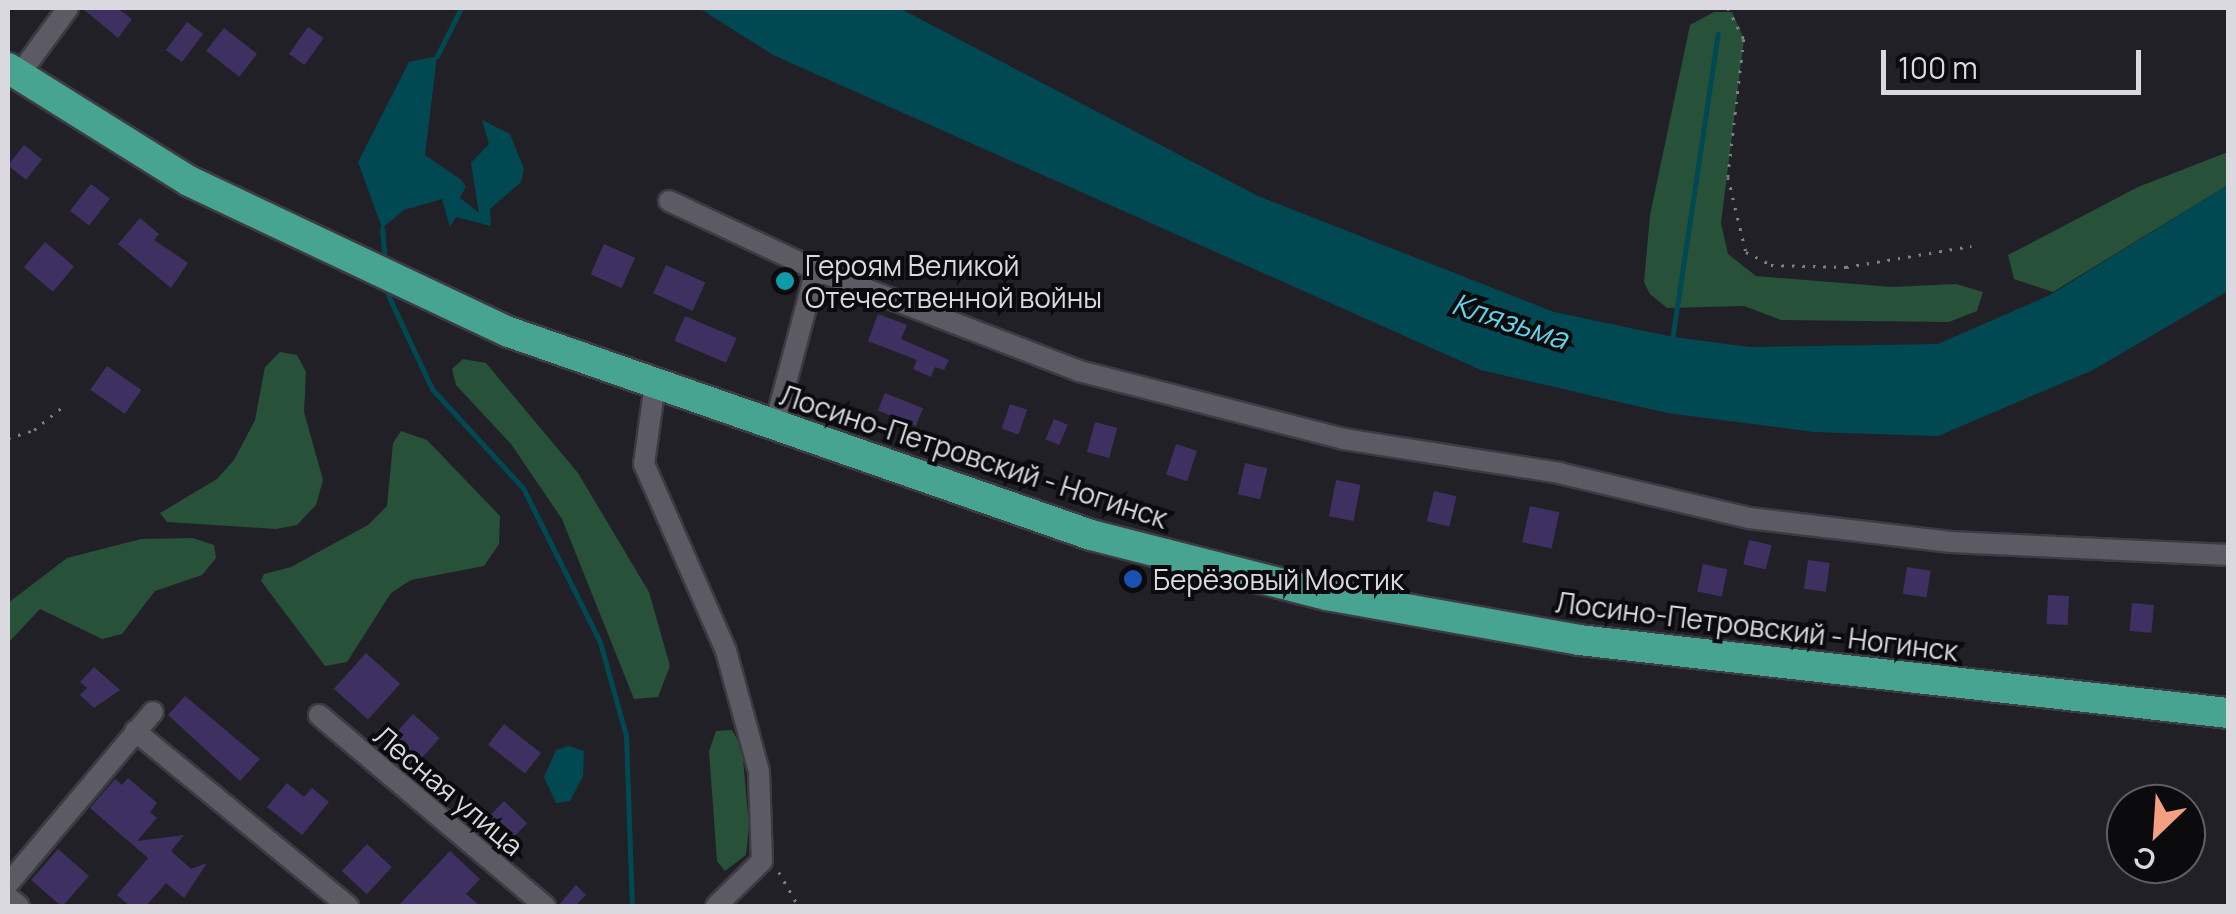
<!DOCTYPE html>
<meta charset="utf-8">
<style>
body{margin:0}
#map{position:relative;width:2236px;height:914px;overflow:hidden;background:#212027;font-family:Manrope,sans-serif}
div>[style]{position:absolute}
.green>*{inset:0;background:#275138}
.water>*{inset:0;background:#004952}
.stream>*{height:5px;margin:-2.5px;padding:0 2.5px;transform-origin:2.5px;border-radius:2.5px;background:#004952}
.building>*{inset:0;background:#3e3161;transform-origin:0 0}
.path>*{height:2.5px;margin-top:-1.25px;transform-origin:0;background:repeating-linear-gradient(90deg,#807f85 0 2.5px,transparent 0 10.5px)}
.roads{filter:drop-shadow(2px 0 #3d3b42) drop-shadow(-2px 0 #3d3b42) drop-shadow(0 2px #3d3b42) drop-shadow(0 -2px #3d3b42)}
.minor>*{height:20px;margin:-10px;padding:0 10px;transform-origin:10px;border-radius:10px;background:#5c5a63}
.highway>*{height:30px;margin:-15px;padding:0 15px;transform-origin:15px;border-radius:15px;background:#46a491}
.dots>*{width:28px;height:28px;translate:-50% -50%;box-sizing:border-box;border:5px solid #0b0a0d;border-radius:50%}
span{translate:-50% -50%;white-space:nowrap;text-align:center;line-height:1.15;-webkit-text-stroke:8px #0b0a0d;paint-order:stroke}
.poi-label{font-size:28px;color:#dad9df}
.left{translate:0 -50%;text-align:left}
.street-label{font-size:28px;color:#dad9df}
.water-label{font-size:30px;color:#5cd6e9;font-style:italic}
.frame{position:absolute;inset:0;border:10px solid #dad9df;pointer-events:none}
.north{position:absolute;left:2106px;top:784px;width:100px;height:100px;box-sizing:border-box;background:#0b0a0d;border:2px solid #5e5d61;border-radius:50%;rotate:205deg;font-size:28px;font-weight:700;line-height:40px;text-align:center;color:#dad9df}
.north::after{content:'';display:block;margin:auto;width:35px;height:45px;background:#f2a081;clip-path:polygon(50% 0,100% 100%,50% 72%,0 100%)}
.scale{position:absolute;left:1881px;top:50px;width:260px;height:45px;box-sizing:border-box;border:5px solid #dad9df;border-top:0;padding-left:12px;font-size:30px;line-height:35px;white-space:nowrap;color:#dad9df;-webkit-text-stroke:8px #0b0a0d;paint-order:stroke}
</style>
<div id="map">
<div class="green">
<div style="clip-path:polygon(1714px 12px,1732px 12px,1744px 39px,1721px 223px,1728px 254px,1756px 276px,1892px 287px,1956px 284px,1983px 292px,1977px 311px,1949px 322px,1781px 320px,1744px 306px,1667px 308px,1650px 294px,1644px 282px,1650px 215px,1690px 25px)"></div>
<div style="clip-path:polygon(2228px 152px,2228px 185px,2053px 292px,2014px 279px,2008px 255px,2138px 187px)"></div>
<div style="clip-path:polygon(280px 352px,297px 355px,306px 372px,304px 412px,323px 480px,316px 505px,297px 525px,276px 529px,167px 522px,160px 513px,217px 479px,234px 460px,255px 420px,265px 367px)"></div>
<div style="clip-path:polygon(463px 359px,486px 363px,578px 473px,649px 592px,670px 666px,658px 697px,634px 699px,562px 519px,511px 444px,456px 385px,452px 369px)"></div>
<div style="clip-path:polygon(401px 431px,427px 440px,500px 516px,499px 544px,484px 566px,411px 580px,391px 593px,347px 662px,325px 666px,261px 581px,264px 574px,291px 567px,368px 525px,387px 506px,393px 443px)"></div>
<div style="clip-path:polygon(193px 538px,214px 545px,216px 558px,202px 575px,155px 591px,122px 634px,102px 639px,40px 609px,8px 643px,8px 603px,67px 558px,141px 539px)"></div>
<div style="clip-path:polygon(732px 730px,742px 748px,749px 826px,746px 855px,725px 871px,717px 861px,709px 751px,716px 731px)"></div>
</div>
<div class="water">
<div style="clip-path:polygon(699px 8px,899px 8px,1258px 196px,1554px 312px,1673px 337px,1750px 347px,1938px 344px,2050px 295px,2228px 185px,2228px 291px,2093px 370px,1938px 436px,1814px 432px,1667px 413px,1481px 370px,773px 55px)"></div>
<div style="clip-path:polygon(437px 56px,425px 155px,460px 179px,466px 186px,460px 198px,479px 213px,471px 163px,489px 144px,482px 120px,510px 134px,524px 169px,521px 182px,490px 209px,491px 226px,456px 217px,450px 227px,442px 199px,404px 210px,382px 228px,358px 162px,409px 62px)"></div>
<div style="clip-path:polygon(569px 746px,584px 751px,583px 776px,570px 801px,556px 803px,544px 777px,556px 750px)"></div>
</div>
<div class="stream">
<div style="left:437px;top:56px;width:54px;rotate:-63.4deg"></div>
<div style="left:382px;top:228px;width:25px;rotate:85deg"></div>
<div style="left:388px;top:295px;width:104px;rotate:64.9deg"></div>
<div style="left:432px;top:389px;width:134px;rotate:47.4deg"></div>
<div style="left:523px;top:488px;width:172px;rotate:63.4deg"></div>
<div style="left:600px;top:642px;width:98px;rotate:74.5deg"></div>
<div style="left:626px;top:736px;width:170px;rotate:88deg"></div>
<div style="left:1672px;top:340px;width:310px;rotate:-81.5deg"></div>
</div>
<div class="building">
<div style="clip-path:polygon(82px 8px,117px 8px,132px 19px,118px 38px)"></div>
<div style="left:187px;top:22px;width:20px;height:35px;rotate:37deg"></div>
<div style="left:308px;top:27px;width:19px;height:33px;rotate:35deg"></div>
<div style="left:224px;top:28px;width:42px;height:29px;rotate:38deg"></div>
<div style="left:24px;top:145px;width:23px;height:26px;rotate:38deg"></div>
<div style="left:91px;top:184px;width:24px;height:34px;rotate:38deg"></div>
<div style="clip-path:polygon(140px 218px,159px 234px,154px 240px,188px 263px,171px 288px,118px 244px)"></div>
<div style="left:45px;top:242px;width:38px;height:33px;rotate:40deg"></div>
<div style="left:604px;top:244px;width:34px;height:33px;rotate:24deg"></div>
<div style="left:666px;top:265px;width:43px;height:31px;rotate:24deg"></div>
<div style="clip-path:polygon(878px 314px,907px 325px,901px 339px,949px 360px,944px 370px,935px 367px,931px 377px,913px 369px,917px 360px,868px 341px)"></div>
<div style="left:685px;top:316px;width:56px;height:27px;rotate:23deg"></div>
<div style="left:107px;top:366px;width:42px;height:29px;rotate:35deg"></div>
<div style="left:885px;top:393px;width:41px;height:19px;rotate:22deg"></div>
<div style="left:1010px;top:404px;width:18px;height:26px;rotate:19deg"></div>
<div style="left:1054px;top:419px;width:15px;height:22px;rotate:23deg"></div>
<div style="left:1095px;top:422px;width:23px;height:31px;rotate:15deg"></div>
<div style="left:1176px;top:444px;width:22px;height:32px;rotate:18deg"></div>
<div style="left:1245px;top:463px;width:23px;height:32px;rotate:13deg"></div>
<div style="left:1336px;top:480px;width:25px;height:37px;rotate:11deg"></div>
<div style="left:1434px;top:491px;width:23px;height:31px;rotate:13deg"></div>
<div style="left:1530px;top:506px;width:30px;height:37px;rotate:12deg"></div>
<div style="left:1749px;top:540px;width:23px;height:25px;rotate:13deg"></div>
<div style="left:1808px;top:560px;width:22px;height:29px;rotate:8deg"></div>
<div style="left:1703px;top:564px;width:25px;height:28px;rotate:12deg"></div>
<div style="left:1907px;top:567px;width:24px;height:27px;rotate:9deg"></div>
<div style="left:2048px;top:595px;width:21px;height:29px;rotate:3deg"></div>
<div style="left:2132px;top:603px;width:22px;height:28px;rotate:5deg"></div>
<div style="left:366px;top:653px;width:46px;height:48px;rotate:42deg"></div>
<div style="clip-path:polygon(94px 667px,120px 690px,94px 708px,80px 695px,87px 688px,80px 682px)"></div>
<div style="clip-path:polygon(185px 696px,260px 759px,240px 781px,168px 715px)"></div>
<div style="left:413px;top:714px;width:36px;height:41px;rotate:42deg"></div>
<div style="left:504px;top:724px;width:47px;height:26px;rotate:38deg"></div>
<div style="clip-path:polygon(128px 778px,157px 803px,150px 812px,157px 818px,137px 841px,184px 835px,171px 851px,191px 869px,207px 863px,184px 898px,166px 883px,146px 906px,130px 906px,117px 895px,148px 858px,90px 808px,115px 779px,122px 785px)"></div>
<div style="clip-path:polygon(287px 783px,304px 797px,312px 788px,329px 802px,302px 835px,267px 807px)"></div>
<div style="left:504px;top:801px;width:32px;height:32px;rotate:44deg"></div>
<div style="left:367px;top:844px;width:34px;height:37px;rotate:43deg"></div>
<div style="left:58px;top:849px;width:41px;height:41px;rotate:41deg"></div>
<div style="clip-path:polygon(450px 851px,480px 879px,466px 894px,480px 906px,398px 906px)"></div>
<div style="clip-path:polygon(576px 885px,586px 895px,575px 906px,558px 906px)"></div>
</div>
<div class="path">
<div style="left:1728px;top:8px;width:35px;rotate:63deg"></div>
<div style="left:1744px;top:39px;width:139px;rotate:96.6deg"></div>
<div style="left:1728px;top:177px;width:77px;rotate:76.5deg"></div>
<div style="left:1746px;top:252px;width:28px;rotate:27deg"></div>
<div style="left:1771px;top:265px;width:75px;rotate:1.5deg"></div>
<div style="left:1846px;top:267px;width:127px;rotate:-9.5deg"></div>
<div style="left:8px;top:438px;width:27px;rotate:-17deg"></div>
<div style="left:34px;top:430px;width:41px;rotate:-39.1deg"></div>
<div style="left:779px;top:872px;width:39px;rotate:60deg"></div>
</div>
<div class="roads">
<div class="minor">
<div style="left:19px;top:75px;width:83px;rotate:-53.8deg"></div>
<div style="left:669px;top:201px;width:162px;rotate:25.1deg"></div>
<div style="left:655px;top:384px;width:81px;rotate:97.8deg"></div>
<div style="left:644px;top:464px;width:204px;rotate:66.3deg"></div>
<div style="left:726px;top:651px;width:125px;rotate:74.7deg"></div>
<div style="left:759px;top:772px;width:89px;rotate:88.1deg"></div>
<div style="left:762px;top:861px;width:64px;rotate:135.6deg"></div>
<div style="left:775px;top:424px;width:159px;rotate:-75.1deg"></div>
<div style="left:816px;top:270px;width:282px;rotate:21deg"></div>
<div style="left:1079px;top:371px;width:273px;rotate:14.4deg"></div>
<div style="left:1343px;top:439px;width:219px;rotate:8.9deg"></div>
<div style="left:1559px;top:473px;width:195px;rotate:13.3deg"></div>
<div style="left:1749px;top:518px;width:203px;rotate:6.8deg"></div>
<div style="left:1951px;top:542px;width:277px;rotate:2.7deg"></div>
<div style="left:319px;top:715px;width:296px;rotate:40.2deg"></div>
<div style="left:135px;top:731px;width:276px;rotate:39.4deg"></div>
<div style="left:8px;top:884px;width:225px;rotate:-49.9deg"></div>
<div style="left:8px;top:897px;width:14px;rotate:39deg"></div>
</div>
<div class="highway">
<div style="left:8px;top:68px;width:213px;rotate:32deg"></div>
<div style="left:189px;top:181px;width:354px;rotate:25.3deg"></div>
<div style="left:509px;top:332px;width:616px;rotate:19.23deg"></div>
<div style="left:1091px;top:535px;width:244px;rotate:14.3deg"></div>
<div style="left:1327px;top:595px;width:256px;rotate:10.1deg"></div>
<div style="left:1579px;top:640px;width:653px;rotate:6.42deg"></div>
</div>
</div>
<div class="dots">
<div style="left:785px;top:281px;background:#0f9aa8"></div>
<div style="left:1133px;top:579px;background:#1a4fb4"></div>
</div>
<div class="poi-label">
<span class="left" style="left:805px;top:281px">Героям Великой<br>Отечественной войны</span>
<span class="left" style="left:1153px;top:579px">Берёзовый Мостик</span>
</div>
<div class="street-label">
<span style="left:974px;top:456px;rotate:18deg">Лосино-Петровский - Ногинск</span>
<span style="left:1757px;top:626px;rotate:7deg">Лосино-Петровский - Ногинск</span>
<span style="left:449px;top:790px;rotate:40deg">Лесная улица</span>
</div>
<div class="water-label">
<span style="left:1510px;top:321px;rotate:18deg">Клязьма</span>
</div>
<div class="frame"></div>
<div class="north">С</div>
<div class="scale">100 m</div>
</div>
